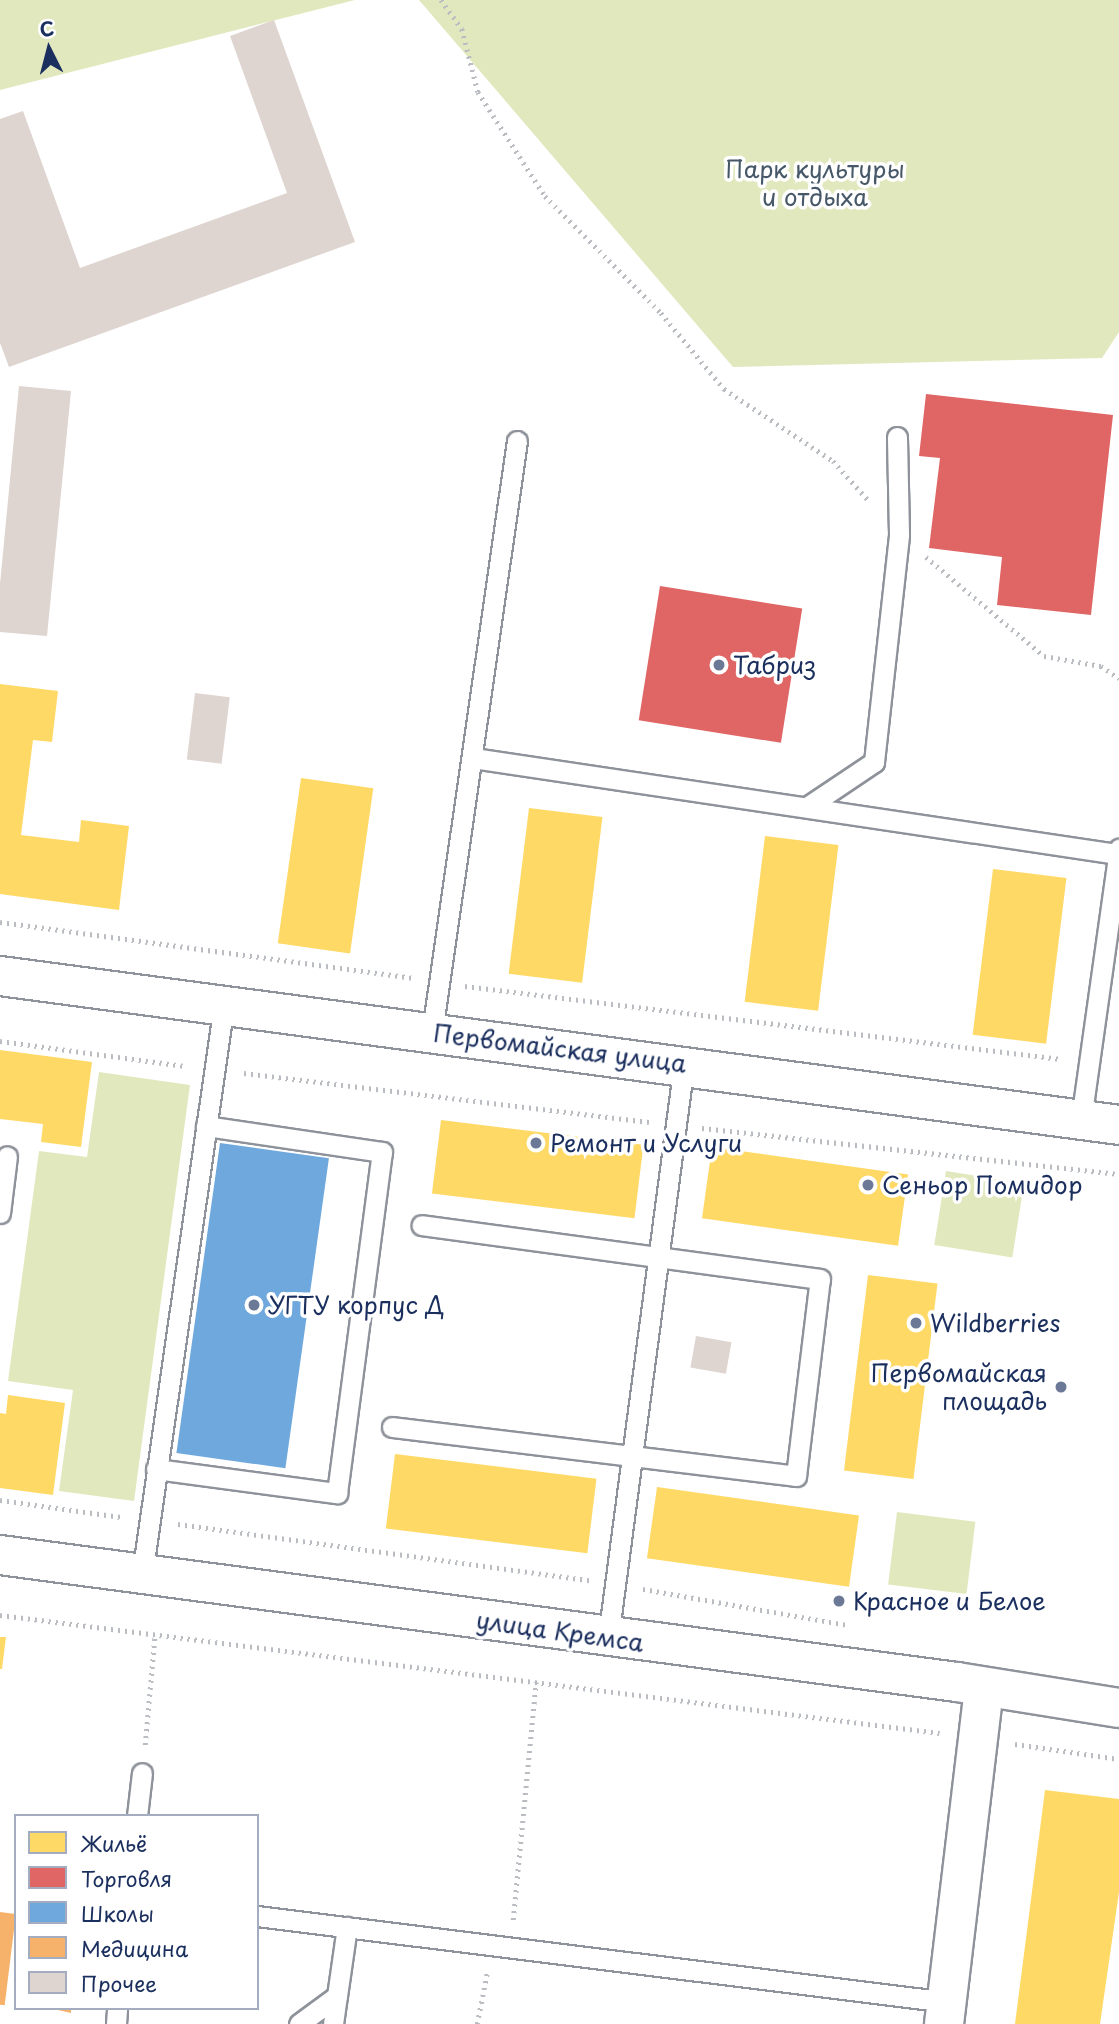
<!DOCTYPE html>
<meta charset="utf-8">
<style>
body{margin:0}
#map{position:relative;width:1119px;height:2024px;overflow:hidden;background:#fff;font-family:"Playpen Sans",sans-serif}
div>[style]{position:absolute}
.green>*{inset:0;background:#e2e8be;transform-origin:0 0}
.homes>*{inset:0;background:#ffd966;transform-origin:0 0}
.shops>*{inset:0;background:#e06666;transform-origin:0 0}
.schools>*{inset:0;background:#6fa8dc;transform-origin:0 0}
.health>*{inset:0;background:#f6b26b;transform-origin:0 0}
.building>*{inset:0;background:#ded4d0;transform-origin:0 0}
.path>*{height:4.5px;margin-top:-2.25px;transform-origin:0;background:repeating-linear-gradient(90deg,#b9bcc1 0 2px,transparent 0 7px)}
.roads{filter:drop-shadow(2px 0 #8e929a) drop-shadow(-2px 0 #8e929a) drop-shadow(0 2px #8e929a) drop-shadow(0 -2px #8e929a)}
.service>*{height:19px;margin:-9.5px;padding:0 9.5px;transform-origin:9.5px;border-radius:9.5px;background:#fff}
.minor>*{height:38px;margin:-19px;padding:0 19px;transform-origin:19px;border-radius:19px;background:#fff}
.secondary>*{height:38px;margin:-19px;padding:0 19px;transform-origin:19px;border-radius:19px;background:#fff}
.dots>*{width:19px;height:19px;translate:-50% -50%;box-sizing:border-box;border:4px solid #fff;border-radius:50%}
span{translate:-50% -50%;white-space:nowrap;text-align:center;line-height:1.15;-webkit-text-stroke:7px #fff;paint-order:stroke}
.park-label{font-size:24px;color:#475969}
.poi-label{font-size:24px;color:#1b2f5e}
.left{translate:0 -50%;text-align:left}
.right{translate:-100% -50%;text-align:right}
.street-label{font-size:24px;color:#1b2f5e}
.legend{position:absolute;left:14px;top:1814px;width:245px;height:196px;box-sizing:border-box;background:#fff;border:2px solid #a4acbf;margin:0;padding:9px 12px;list-style:none;font-size:21px;color:#1b2f5e}
.legend li{display:flex;align-items:center;gap:14px;height:35px}
.legend b{width:35px;border:2px solid #a4acbf}
.north{position:absolute;left:14px;top:14px;width:70px;height:70px;-webkit-text-stroke:5px #fff;paint-order:stroke;rotate:354deg;font-size:19px;font-weight:700;line-height:28px;text-align:center;color:#1b2f5e}
.north::after{content:'';display:block;margin:auto;width:24px;height:32px;background:#1b2f5e;clip-path:polygon(50% 0,100% 100%,50% 72%,0 100%)}
</style>
<div id="map">
<div class="green">
<div style="clip-path:polygon(0 0,355px 0,0 90px)"></div>
<div style="clip-path:polygon(419px 0,1119px 0,1119px 332px,1102px 358px,733px 367px)"></div>
<div style="clip-path:polygon(99px 1072px,190px 1085px,134px 1501px,59px 1491px,73px 1390px,8px 1381px,39px 1151px,87px 1157px)"></div>
<div style="left:946px;top:1171px;width:79px;height:75px;rotate:9deg"></div>
<div style="left:897px;top:1512px;width:79px;height:73px;rotate:7deg"></div>
</div>
<div class="homes">
<div style="clip-path:polygon(0 684px,58px 691px,52px 742px,33px 740px,21px 835px,79px 842px,81px 820px,129px 826px,119px 910px,0 894px)"></div>
<div style="left:301px;top:778px;width:73px;height:167px;rotate:8deg"></div>
<div style="left:529px;top:808px;width:74px;height:167px;rotate:7deg"></div>
<div style="left:765px;top:836px;width:74px;height:167px;rotate:7deg"></div>
<div style="left:993px;top:869px;width:74px;height:167px;rotate:7deg"></div>
<div style="clip-path:polygon(0 1050px,92px 1062px,81px 1147px,41px 1142px,43px 1124px,0 1119px)"></div>
<div style="left:441px;top:1120px;width:204px;height:74px;rotate:7deg"></div>
<div style="left:712px;top:1147px;width:198px;height:72px;rotate:8deg"></div>
<div style="left:868px;top:1275px;width:70px;height:197px;rotate:7deg"></div>
<div style="clip-path:polygon(8px 1395px,65px 1403px,53px 1495px,0 1488px,0 1413px,6px 1414px)"></div>
<div style="left:395px;top:1454px;width:203px;height:75px;rotate:7deg"></div>
<div style="left:657px;top:1487px;width:204px;height:72px;rotate:8deg"></div>
<div style="clip-path:polygon(0 1637px,6px 1637px,2px 1669px,0 1669px)"></div>
<div style="clip-path:polygon(1045px 1790px,1119px 1799px,1119px 1892px,1100px 2024px,1015px 2024px)"></div>
</div>
<div class="shops">
<div style="clip-path:polygon(926px 394px,1113px 415px,1091px 615px,997px 605px,1002px 557px,929px 548px,940px 458px,919px 456px)"></div>
<div style="left:660px;top:586px;width:144px;height:136px;rotate:9deg"></div>
</div>
<div class="schools">
<div style="left:220px;top:1143px;width:110px;height:313px;rotate:8deg"></div>
</div>
<div class="health">
<div style="left:0;top:1912px;width:16px;height:92px;rotate:7deg"></div>
<div style="clip-path:polygon(49px 2008px,71px 2008px,71px 2013px)"></div>
</div>
<div class="building">
<div style="clip-path:polygon(274px 20px,355px 242px,9px 367px,0 343px,0 119px,23px 111px,80px 268px,287px 193px,230px 36px)"></div>
<div style="clip-path:polygon(19px 386px,71px 391px,47px 636px,0 632px,0 584px)"></div>
<div style="left:195px;top:693px;width:35px;height:67px;rotate:7deg"></div>
<div style="left:696px;top:1336px;width:36px;height:32px;rotate:10deg"></div>
</div>
<div class="path">
<div style="left:441px;top:0;width:36px;rotate:54deg"></div>
<div style="left:462px;top:29px;width:65px;rotate:75.7deg"></div>
<div style="left:478px;top:92px;width:124px;rotate:57.2deg"></div>
<div style="left:545px;top:196px;width:165px;rotate:45.2deg"></div>
<div style="left:661px;top:313px;width:99px;rotate:50.3deg"></div>
<div style="left:724px;top:389px;width:131px;rotate:33.4deg"></div>
<div style="left:833px;top:461px;width:55px;rotate:47.9deg"></div>
<div style="left:926px;top:557px;width:154px;rotate:40deg"></div>
<div style="left:1044px;top:656px;width:58px;rotate:10deg"></div>
<div style="left:1101px;top:666px;width:22px;rotate:34deg"></div>
<div style="left:0;top:922px;width:416px;rotate:7.7deg"></div>
<div style="left:465px;top:986px;width:600px;rotate:6.98deg"></div>
<div style="left:0;top:1041px;width:188px;rotate:7.7deg"></div>
<div style="left:244px;top:1073px;width:408px;rotate:6.9deg"></div>
<div style="left:702px;top:1128px;width:420px;rotate:6.3deg"></div>
<div style="left:0;top:1500px;width:122px;rotate:8deg"></div>
<div style="left:178px;top:1524px;width:415px;rotate:7.8deg"></div>
<div style="left:643px;top:1589px;width:208px;rotate:10deg"></div>
<div style="left:0;top:1615px;width:947px;rotate:7.16deg"></div>
<div style="left:1015px;top:1744px;width:105px;rotate:8.2deg"></div>
<div style="left:145px;top:1745px;width:111px;rotate:-84.9deg"></div>
<div style="left:513px;top:1920px;width:239px;rotate:-84.5deg"></div>
<div style="left:477px;top:2024px;width:52px;rotate:-78.9deg"></div>
</div>
<div class="roads">
<div class="service">
<div style="left:473px;top:758px;width:652px;rotate:8.47deg"></div>
<div style="left:807px;top:807px;width:81px;rotate:-33.9deg"></div>
<div style="left:874px;top:762px;width:229px;rotate:-83.7deg"></div>
<div style="left:899px;top:534px;width:97px;rotate:-91.2deg"></div>
<div style="left:432px;top:1032px;width:597px;rotate:-81.82deg"></div>
<div style="left:1081px;top:1120px;width:274px;rotate:-82deg"></div>
<div style="left:0;top:1213px;width:57px;rotate:-83deg"></div>
<div style="left:392px;top:1427px;width:407px;rotate:6.9deg"></div>
<div style="left:796px;top:1476px;width:198px;rotate:-83.1deg"></div>
<div style="left:820px;top:1279px;width:402px;rotate:-172.3deg"></div>
<div style="left:156px;top:1469px;width:183px;rotate:7.6deg"></div>
<div style="left:337px;top:1493px;width:344px;rotate:-82.5deg"></div>
<div style="left:382px;top:1152px;width:178px;rotate:-171.6deg"></div>
<div style="left:142px;top:1575px;width:577px;rotate:-81.83deg"></div>
<div style="left:608px;top:1638px;width:579px;rotate:-82.46deg"></div>
<div style="left:137px;top:1816px;width:43px;rotate:-83.4deg"></div>
<div style="left:257px;top:1916px;width:695px;rotate:7.1deg"></div>
<div style="left:116px;top:2024px;width:16px;rotate:-86deg"></div>
<div style="left:299px;top:2024px;width:47px;rotate:-36.4deg"></div>
<div style="left:337px;top:1996px;width:70px;rotate:-81.8deg"></div>
<div style="left:333px;top:2024px;width:28px;rotate:-82deg"></div>
</div>
<div class="minor">
<div style="left:0;top:1555px;width:965px;rotate:7.56deg"></div>
<div style="left:957px;top:1682px;width:164px;rotate:9.1deg"></div>
<div style="left:944px;top:2024px;width:339px;rotate:-83.2deg"></div>
</div>
<div class="secondary">
<div style="left:0;top:976px;width:1129px;rotate:7.58deg"></div>
</div>
</div>
<div class="dots">
<div style="left:719px;top:665px;background:#6b7896"></div>
<div style="left:536px;top:1143px;background:#6b7896"></div>
<div style="left:868px;top:1185px;background:#6b7896"></div>
<div style="left:254px;top:1305px;background:#6b7896"></div>
<div style="left:916px;top:1323px;background:#6b7896"></div>
<div style="left:1061px;top:1387px;background:#6b7896"></div>
<div style="left:839px;top:1601px;background:#6b7896"></div>
</div>
<div class="park-label">
<span style="left:815px;top:183px">Парк культуры<br>и отдыха</span>
</div>
<div class="poi-label">
<span class="left" style="left:733px;top:665px">Табриз</span>
<span class="left" style="left:550px;top:1143px">Ремонт и Услуги</span>
<span class="left" style="left:882px;top:1185px">Сеньор Помидор</span>
<span class="left" style="left:268px;top:1305px">УГТУ корпус Д</span>
<span class="left" style="left:930px;top:1323px">Wildberries</span>
<span class="right" style="left:1047px;top:1387px">Первомайская<br>площадь</span>
<span class="left" style="left:853px;top:1601px">Красное и Белое</span>
</div>
<div class="street-label">
<span style="left:560px;top:1048px;rotate:7deg">Первомайская улица</span>
<span style="left:560px;top:1631px;rotate:8deg">улица Кремса</span>
</div>
<ul class="legend">
<li><b style="height:19px;background:#ffd966"></b>Жильё</li>
<li><b style="height:19px;background:#e06666"></b>Торговля</li>
<li><b style="height:19px;background:#6fa8dc"></b>Школы</li>
<li><b style="height:19px;background:#f6b26b"></b>Медицина</li>
<li><b style="height:19px;background:#ded4d0"></b>Прочее</li>
</ul>
<div class="north">С</div>
</div>
